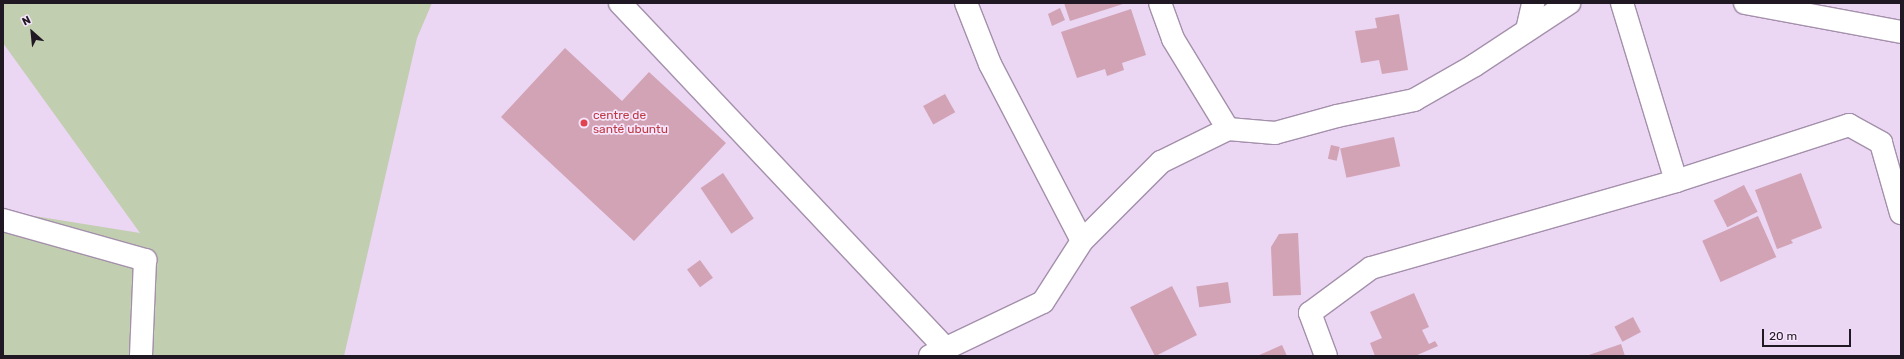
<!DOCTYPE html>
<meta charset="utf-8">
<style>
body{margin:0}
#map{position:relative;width:1904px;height:359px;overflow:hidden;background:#ebd6f3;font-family:Rubik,sans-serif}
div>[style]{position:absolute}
.green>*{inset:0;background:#c1ceaf}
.building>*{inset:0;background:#d1a3b4;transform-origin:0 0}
.roads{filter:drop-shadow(1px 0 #a490ab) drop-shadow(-1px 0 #a490ab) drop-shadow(0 1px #a490ab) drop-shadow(0 -1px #a490ab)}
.minor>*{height:22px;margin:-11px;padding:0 11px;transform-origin:11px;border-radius:11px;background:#fff}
.dots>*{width:11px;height:11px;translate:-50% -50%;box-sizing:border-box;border:2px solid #f6e5fc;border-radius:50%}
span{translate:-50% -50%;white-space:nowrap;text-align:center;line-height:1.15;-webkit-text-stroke:3.5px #f6e5fc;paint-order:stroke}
.health-label{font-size:12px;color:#be3a42}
.left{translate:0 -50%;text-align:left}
.frame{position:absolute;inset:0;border:4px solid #201822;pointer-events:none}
.north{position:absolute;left:12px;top:12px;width:40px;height:40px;-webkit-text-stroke:3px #f6e5fc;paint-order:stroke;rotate:333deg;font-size:11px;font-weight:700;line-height:16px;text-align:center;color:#201822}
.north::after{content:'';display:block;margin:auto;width:14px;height:18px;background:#201822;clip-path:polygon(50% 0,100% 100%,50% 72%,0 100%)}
.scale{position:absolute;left:1762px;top:329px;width:89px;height:18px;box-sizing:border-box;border:2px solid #201822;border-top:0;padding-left:5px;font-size:12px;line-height:14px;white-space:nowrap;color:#201822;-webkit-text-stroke:3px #f6e5fc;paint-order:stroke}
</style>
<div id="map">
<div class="green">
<div style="clip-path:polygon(3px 3px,432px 3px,417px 38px,344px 356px,3px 356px,3px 211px,140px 233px,3px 43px)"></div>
</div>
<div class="building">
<div style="clip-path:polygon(1064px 3px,1126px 3px,1070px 21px)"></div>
<div style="clip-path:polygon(1060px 8px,1065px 20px,1052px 26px,1048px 14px)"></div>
<div style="clip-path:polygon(1131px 9px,1146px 55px,1122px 63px,1124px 70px,1107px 76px,1105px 69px,1077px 78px,1061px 32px)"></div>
<div style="clip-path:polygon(1399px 14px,1408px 70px,1382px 74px,1379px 60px,1361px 63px,1355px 31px,1377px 28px,1375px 18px)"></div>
<div style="clip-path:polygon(565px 48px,622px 101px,649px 72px,726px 143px,634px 241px,501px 117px)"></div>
<div style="left:945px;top:94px;width:21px;height:25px;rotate:61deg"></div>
<div style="left:1394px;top:137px;width:30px;height:55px;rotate:78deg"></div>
<div style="left:1331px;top:145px;width:9px;height:14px;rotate:13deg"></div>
<div style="left:723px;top:173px;width:55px;height:27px;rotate:56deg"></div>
<div style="clip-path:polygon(1801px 173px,1822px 228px,1791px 240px,1793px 243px,1777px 249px,1755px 190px)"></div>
<div style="left:1744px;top:185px;width:30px;height:34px;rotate:63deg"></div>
<div style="left:1758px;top:216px;width:45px;height:61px;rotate:66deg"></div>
<div style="clip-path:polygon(1298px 233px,1301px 295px,1273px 296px,1271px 247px,1279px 234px)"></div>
<div style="left:700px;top:260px;width:22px;height:16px;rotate:54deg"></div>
<div style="left:1228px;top:282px;width:21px;height:32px;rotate:82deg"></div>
<div style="left:1172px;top:286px;width:55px;height:47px;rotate:63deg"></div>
<div style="clip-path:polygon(1414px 293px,1429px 327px,1422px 330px,1429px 344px,1435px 341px,1438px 346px,1415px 356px,1375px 356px,1370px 343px,1382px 338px,1370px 312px)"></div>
<div style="left:1633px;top:317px;width:17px;height:21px;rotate:62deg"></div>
<div style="clip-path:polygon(1621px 344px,1625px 356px,1586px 356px)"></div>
<div style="clip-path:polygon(1282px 345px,1287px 356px,1257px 356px)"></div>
</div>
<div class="roads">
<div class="minor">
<div style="left:620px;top:3px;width:477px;rotate:46.7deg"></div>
<div style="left:966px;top:3px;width:66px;rotate:68.5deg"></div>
<div style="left:990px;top:64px;width:199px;rotate:62.5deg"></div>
<div style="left:1160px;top:3px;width:38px;rotate:70deg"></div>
<div style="left:1173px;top:39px;width:105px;rotate:58.6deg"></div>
<div style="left:1622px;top:3px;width:186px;rotate:73.1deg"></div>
<div style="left:1676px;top:181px;width:182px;rotate:-17.9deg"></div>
<div style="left:1849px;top:125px;width:37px;rotate:29deg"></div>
<div style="left:1881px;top:143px;width:73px;rotate:74.1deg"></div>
<div style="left:1745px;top:3px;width:159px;rotate:10.5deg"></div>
<div style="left:1527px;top:30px;width:28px;rotate:-77deg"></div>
<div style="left:3px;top:220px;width:148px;rotate:15.7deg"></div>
<div style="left:145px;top:260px;width:96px;rotate:92.4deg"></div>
<div style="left:930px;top:356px;width:125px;rotate:-25.5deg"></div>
<div style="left:1043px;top:302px;width:72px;rotate:-57.4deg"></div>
<div style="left:1082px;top:241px;width:112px;rotate:-45deg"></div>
<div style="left:1161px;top:162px;width:75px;rotate:-26.2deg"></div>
<div style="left:1228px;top:129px;width:47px;rotate:4.9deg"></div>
<div style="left:1275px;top:133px;width:64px;rotate:-15.3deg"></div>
<div style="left:1337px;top:116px;width:79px;rotate:-11.7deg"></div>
<div style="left:1414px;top:100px;width:70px;rotate:-29.8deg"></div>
<div style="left:1475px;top:65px;width:113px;rotate:-33.4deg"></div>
<div style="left:1326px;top:356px;width:46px;rotate:-110.4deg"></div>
<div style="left:1310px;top:313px;width:76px;rotate:-36.4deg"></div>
<div style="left:1371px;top:268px;width:317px;rotate:-15.9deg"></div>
</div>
</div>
<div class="dots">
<div style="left:584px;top:123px;background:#e0444e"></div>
</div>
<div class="health-label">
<span class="left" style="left:593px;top:123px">centre de<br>santé ubuntu</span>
</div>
<div class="frame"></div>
<div class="north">N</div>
<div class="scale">20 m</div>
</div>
